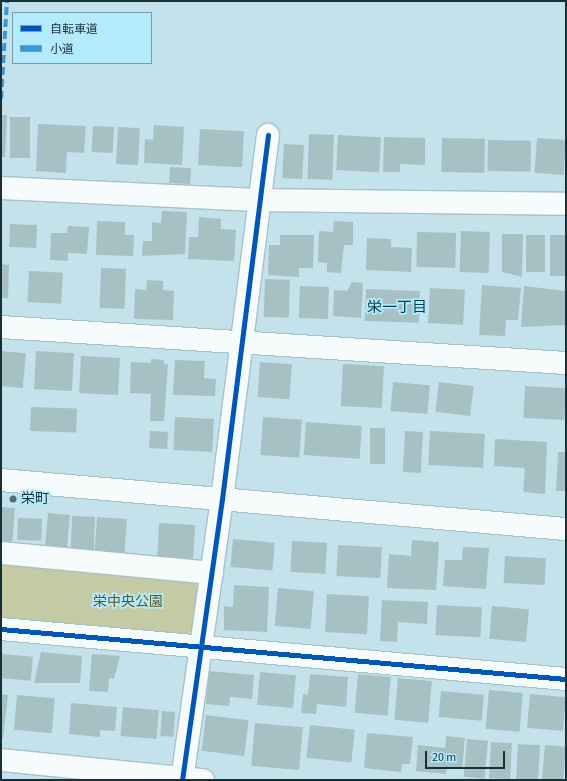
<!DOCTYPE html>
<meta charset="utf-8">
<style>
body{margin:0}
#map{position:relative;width:567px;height:781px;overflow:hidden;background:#c4e2eb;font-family:"Source Sans 3","Noto Sans JP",sans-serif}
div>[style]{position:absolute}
.green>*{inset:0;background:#c3caa4}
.building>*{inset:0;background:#a7c0c4;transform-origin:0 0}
.roads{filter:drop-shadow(1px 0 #a8c0c7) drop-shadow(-1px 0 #a8c0c7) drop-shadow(0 1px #a8c0c7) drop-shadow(0 -1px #a8c0c7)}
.street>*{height:22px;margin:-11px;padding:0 11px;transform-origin:11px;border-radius:11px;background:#f6fbfc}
.secondary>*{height:22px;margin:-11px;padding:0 11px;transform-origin:11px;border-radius:11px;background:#f6fbfc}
.quiet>*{height:4px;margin-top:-2px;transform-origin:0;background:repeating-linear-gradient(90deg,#3997d8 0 8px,transparent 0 12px)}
.cycleway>*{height:5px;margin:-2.5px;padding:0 2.5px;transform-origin:2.5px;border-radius:2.5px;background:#0057b8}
.dots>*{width:11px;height:11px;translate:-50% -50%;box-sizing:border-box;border:2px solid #b3eafc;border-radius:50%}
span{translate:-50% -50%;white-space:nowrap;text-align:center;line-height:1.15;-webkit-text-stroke:3.5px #b3eafc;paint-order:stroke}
.poi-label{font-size:14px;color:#192f36}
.left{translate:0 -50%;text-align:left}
.park-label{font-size:14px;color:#5f561c}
.neighbourhood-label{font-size:15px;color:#003d4b}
.frame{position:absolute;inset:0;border:2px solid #192f36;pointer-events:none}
.legend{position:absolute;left:12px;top:12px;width:140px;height:52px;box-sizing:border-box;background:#b3eafc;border:1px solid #759fad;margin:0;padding:5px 7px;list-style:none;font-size:12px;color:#192f36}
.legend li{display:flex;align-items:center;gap:8px;height:20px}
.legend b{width:20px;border:1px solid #759fad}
.scale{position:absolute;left:425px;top:751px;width:80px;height:18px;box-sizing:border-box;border:2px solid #192f36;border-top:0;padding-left:5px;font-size:12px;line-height:14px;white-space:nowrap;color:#192f36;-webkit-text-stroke:3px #b3eafc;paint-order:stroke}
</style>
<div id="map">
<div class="green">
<div style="clip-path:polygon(1px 560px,199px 578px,195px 626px,184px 638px,1px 621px)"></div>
</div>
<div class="building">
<div style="clip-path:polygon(1px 115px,7px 115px,5px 157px,1px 157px)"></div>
<div style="left:10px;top:117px;width:20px;height:41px"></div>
<div style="clip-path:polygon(38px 124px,86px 126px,84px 153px,67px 152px,66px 173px,36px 171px)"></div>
<div style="clip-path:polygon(154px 125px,184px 127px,182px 165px,144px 163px,145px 139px,153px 140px)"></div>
<div style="left:93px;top:126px;width:21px;height:26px;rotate:3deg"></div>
<div style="left:118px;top:127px;width:22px;height:37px;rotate:3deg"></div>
<div style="left:200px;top:129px;width:44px;height:36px;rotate:3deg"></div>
<div style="left:309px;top:134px;width:25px;height:45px;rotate:2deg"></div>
<div style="left:338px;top:135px;width:43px;height:35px;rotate:3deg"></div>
<div style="clip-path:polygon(384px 137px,425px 138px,425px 165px,400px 164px,400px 172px,383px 172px)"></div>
<div style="left:442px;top:138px;width:43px;height:34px;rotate:1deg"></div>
<div style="left:537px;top:138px;width:29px;height:35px;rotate:4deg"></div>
<div style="left:488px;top:140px;width:43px;height:31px;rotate:1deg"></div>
<div style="left:284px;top:144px;width:20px;height:34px;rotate:3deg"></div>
<div style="left:170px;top:167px;width:21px;height:16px;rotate:3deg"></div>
<div style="clip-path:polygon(162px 211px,187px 212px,185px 254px,142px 256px,143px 241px,152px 241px,152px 222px,161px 223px)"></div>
<div style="clip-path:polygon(199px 217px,221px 219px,221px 229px,236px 230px,234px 261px,188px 259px,189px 237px,198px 237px)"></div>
<div style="clip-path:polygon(97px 221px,125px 222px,125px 235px,134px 235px,133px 256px,96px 255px)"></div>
<div style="clip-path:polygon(334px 221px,353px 222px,353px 245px,344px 245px,341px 273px,327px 272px,327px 263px,318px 262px,319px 231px,333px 232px)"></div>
<div style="left:10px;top:224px;width:27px;height:23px;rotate:2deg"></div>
<div style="clip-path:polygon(68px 226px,89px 227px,87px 254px,68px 253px,68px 261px,50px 260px,51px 233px,67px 233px)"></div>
<div style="left:461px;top:231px;width:29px;height:41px;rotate:2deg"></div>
<div style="left:417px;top:232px;width:39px;height:35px;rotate:1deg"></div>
<div style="clip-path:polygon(502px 234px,523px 234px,522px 277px,502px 272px)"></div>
<div style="clip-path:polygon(280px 235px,314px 235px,313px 268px,299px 268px,299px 277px,268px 275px,269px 245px,280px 245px)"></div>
<div style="left:526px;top:235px;width:19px;height:37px"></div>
<div style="left:550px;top:235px;width:16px;height:41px"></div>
<div style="clip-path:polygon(367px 238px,391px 239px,391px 247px,412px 248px,411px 272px,366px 270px)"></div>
<div style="clip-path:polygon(1px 264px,9px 265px,8px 298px,1px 298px)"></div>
<div style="left:101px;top:268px;width:25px;height:40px;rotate:2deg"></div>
<div style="left:29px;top:271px;width:34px;height:31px;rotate:3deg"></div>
<div style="left:265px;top:279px;width:25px;height:38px;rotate:2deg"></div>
<div style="clip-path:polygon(147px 280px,163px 281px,163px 290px,174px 291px,173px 320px,134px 319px,135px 289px,146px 290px)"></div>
<div style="clip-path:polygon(352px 282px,363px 283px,361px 318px,333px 316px,334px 290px,347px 291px)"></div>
<div style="clip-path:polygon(482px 285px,521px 288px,518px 320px,506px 320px,505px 336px,479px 335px)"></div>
<div style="left:300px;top:286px;width:29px;height:32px;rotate:2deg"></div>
<div style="clip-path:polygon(524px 286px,566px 291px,566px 325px,521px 327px)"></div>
<div style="left:430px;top:288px;width:35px;height:35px;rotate:3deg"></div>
<div style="left:366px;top:289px;width:54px;height:32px;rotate:2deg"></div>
<div style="left:1px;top:351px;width:25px;height:35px;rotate:5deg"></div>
<div style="left:36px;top:351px;width:38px;height:38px;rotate:3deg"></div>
<div style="left:81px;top:356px;width:39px;height:37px;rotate:3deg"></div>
<div style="clip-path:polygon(151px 359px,164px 360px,164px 364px,168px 364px,164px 421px,150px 421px,151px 394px,130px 393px,131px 362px,151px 363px)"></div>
<div style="clip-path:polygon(175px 360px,205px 361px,204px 378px,216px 379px,215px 396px,173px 395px)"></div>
<div style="left:260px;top:362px;width:32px;height:35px;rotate:4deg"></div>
<div style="left:343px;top:364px;width:41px;height:42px;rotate:3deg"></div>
<div style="left:393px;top:382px;width:37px;height:29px;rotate:5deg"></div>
<div style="left:439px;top:382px;width:35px;height:30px;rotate:7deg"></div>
<div style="left:525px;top:386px;width:41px;height:32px;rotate:3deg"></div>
<div style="left:31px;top:407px;width:46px;height:24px;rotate:2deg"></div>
<div style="left:175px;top:417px;width:39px;height:33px;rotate:3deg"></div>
<div style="left:263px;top:417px;width:39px;height:38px;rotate:4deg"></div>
<div style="left:306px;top:422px;width:56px;height:33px;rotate:4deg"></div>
<div style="left:370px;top:428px;width:15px;height:36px"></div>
<div style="left:150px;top:431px;width:18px;height:17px;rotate:3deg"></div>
<div style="left:405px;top:431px;width:18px;height:41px;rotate:3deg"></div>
<div style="left:430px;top:431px;width:55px;height:34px;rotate:3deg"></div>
<div style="clip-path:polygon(495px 439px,547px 442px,545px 494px,523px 492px,525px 468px,494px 466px)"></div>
<div style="clip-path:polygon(558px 452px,566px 452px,566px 491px,556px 491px)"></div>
<div style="clip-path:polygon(1px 507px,15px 508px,12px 545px,1px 544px)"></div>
<div style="left:48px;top:513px;width:22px;height:35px;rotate:5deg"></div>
<div style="left:72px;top:516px;width:23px;height:35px;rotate:2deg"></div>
<div style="left:97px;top:517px;width:30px;height:35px;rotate:4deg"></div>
<div style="left:18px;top:518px;width:24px;height:22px;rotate:2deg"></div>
<div style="left:159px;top:523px;width:36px;height:34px;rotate:3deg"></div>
<div style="left:233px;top:539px;width:42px;height:28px;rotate:5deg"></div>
<div style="clip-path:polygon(412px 540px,439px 542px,436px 590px,387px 588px,389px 554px,411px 556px)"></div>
<div style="left:292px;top:541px;width:35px;height:31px;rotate:3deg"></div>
<div style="left:338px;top:545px;width:44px;height:31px;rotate:3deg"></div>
<div style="clip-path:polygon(463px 547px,489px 548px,486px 589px,443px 586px,445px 560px,462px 560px)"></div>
<div style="left:505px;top:556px;width:41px;height:27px;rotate:3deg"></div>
<div style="clip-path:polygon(234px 585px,269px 587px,267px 632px,224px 630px,224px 606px,233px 607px)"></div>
<div style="left:278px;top:588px;width:36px;height:38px;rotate:5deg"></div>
<div style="left:327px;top:594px;width:42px;height:38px;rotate:3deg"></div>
<div style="clip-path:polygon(382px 600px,428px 602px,427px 624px,398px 622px,397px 642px,380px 641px)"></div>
<div style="left:437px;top:605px;width:45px;height:30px;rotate:3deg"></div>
<div style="left:492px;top:606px;width:37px;height:33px;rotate:5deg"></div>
<div style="clip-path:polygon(41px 652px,82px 656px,80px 683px,34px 683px)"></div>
<div style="left:1px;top:654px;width:32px;height:24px;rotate:5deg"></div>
<div style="clip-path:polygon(92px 654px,120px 656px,114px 679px,109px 678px,108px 692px,89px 691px)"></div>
<div style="clip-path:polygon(209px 671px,254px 675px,252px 699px,230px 697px,229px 706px,206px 704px)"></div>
<div style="left:260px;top:672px;width:36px;height:33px;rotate:5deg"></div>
<div style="clip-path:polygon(310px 674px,348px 677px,346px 707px,317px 704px,316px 714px,301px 713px,303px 694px,308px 695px)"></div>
<div style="left:358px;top:674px;width:33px;height:39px;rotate:5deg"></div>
<div style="left:398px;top:678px;width:34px;height:42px;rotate:5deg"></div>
<div style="left:489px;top:690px;width:34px;height:39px;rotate:5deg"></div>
<div style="left:441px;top:691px;width:43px;height:26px;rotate:5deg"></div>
<div style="clip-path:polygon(1px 694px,8px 695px,3px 738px,1px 738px)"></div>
<div style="left:530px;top:694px;width:36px;height:34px;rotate:5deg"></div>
<div style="left:17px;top:695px;width:38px;height:35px;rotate:5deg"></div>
<div style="clip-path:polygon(71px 703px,117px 707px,115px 731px,100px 730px,100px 737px,69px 734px)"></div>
<div style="left:123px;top:707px;width:36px;height:29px;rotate:5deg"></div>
<div style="left:162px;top:711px;width:13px;height:25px;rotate:4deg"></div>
<div style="left:206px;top:715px;width:43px;height:36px;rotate:7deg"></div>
<div style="left:255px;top:723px;width:48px;height:43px;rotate:5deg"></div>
<div style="left:310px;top:725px;width:45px;height:33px;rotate:6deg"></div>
<div style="clip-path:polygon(367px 733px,413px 737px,410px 764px,402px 764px,401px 772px,364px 768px)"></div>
<div style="clip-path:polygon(446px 736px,465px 738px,462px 769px,447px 768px,446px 774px,416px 771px,418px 745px,445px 748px)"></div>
<div style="left:467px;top:739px;width:21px;height:38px;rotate:5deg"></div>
<div style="left:491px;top:742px;width:21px;height:36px;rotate:3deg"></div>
<div style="left:518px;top:744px;width:22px;height:35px;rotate:3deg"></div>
<div style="left:545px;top:745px;width:21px;height:35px;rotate:5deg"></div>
</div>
<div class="roads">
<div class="street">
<div style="left:1px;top:188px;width:257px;rotate:2.7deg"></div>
<div style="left:258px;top:200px;width:308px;rotate:0.7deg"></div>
<div style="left:1px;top:327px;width:566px;rotate:3.65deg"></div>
<div style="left:1px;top:553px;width:212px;rotate:5.4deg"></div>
<div style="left:1px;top:629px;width:567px;rotate:5.06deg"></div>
<div style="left:1px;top:760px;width:203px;rotate:5.7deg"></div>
<div style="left:182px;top:780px;width:284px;rotate:-81.9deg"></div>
<div style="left:222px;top:499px;width:367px;rotate:-82.8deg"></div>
</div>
<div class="secondary">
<div style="left:1px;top:480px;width:567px;rotate:4.96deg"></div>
</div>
</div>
<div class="quiet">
<div style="left:1px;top:99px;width:98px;rotate:-86.5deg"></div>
</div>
<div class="cycleway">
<div style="left:1px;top:629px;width:567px;rotate:5.06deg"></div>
<div style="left:182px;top:780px;width:284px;rotate:-81.9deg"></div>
<div style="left:222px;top:499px;width:367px;rotate:-82.8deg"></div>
</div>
<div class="dots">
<div style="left:13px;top:499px;background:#556e75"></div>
</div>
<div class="poi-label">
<span class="left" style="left:21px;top:499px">栄町</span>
</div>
<div class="park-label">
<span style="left:128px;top:602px">栄中央公園</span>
</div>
<div class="neighbourhood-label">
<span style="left:397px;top:308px">栄一丁目</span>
</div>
<div class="frame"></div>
<ul class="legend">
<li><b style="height:5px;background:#0057b8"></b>自転車道</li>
<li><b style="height:5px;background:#3997d8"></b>小道</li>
</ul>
<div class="scale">20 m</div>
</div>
